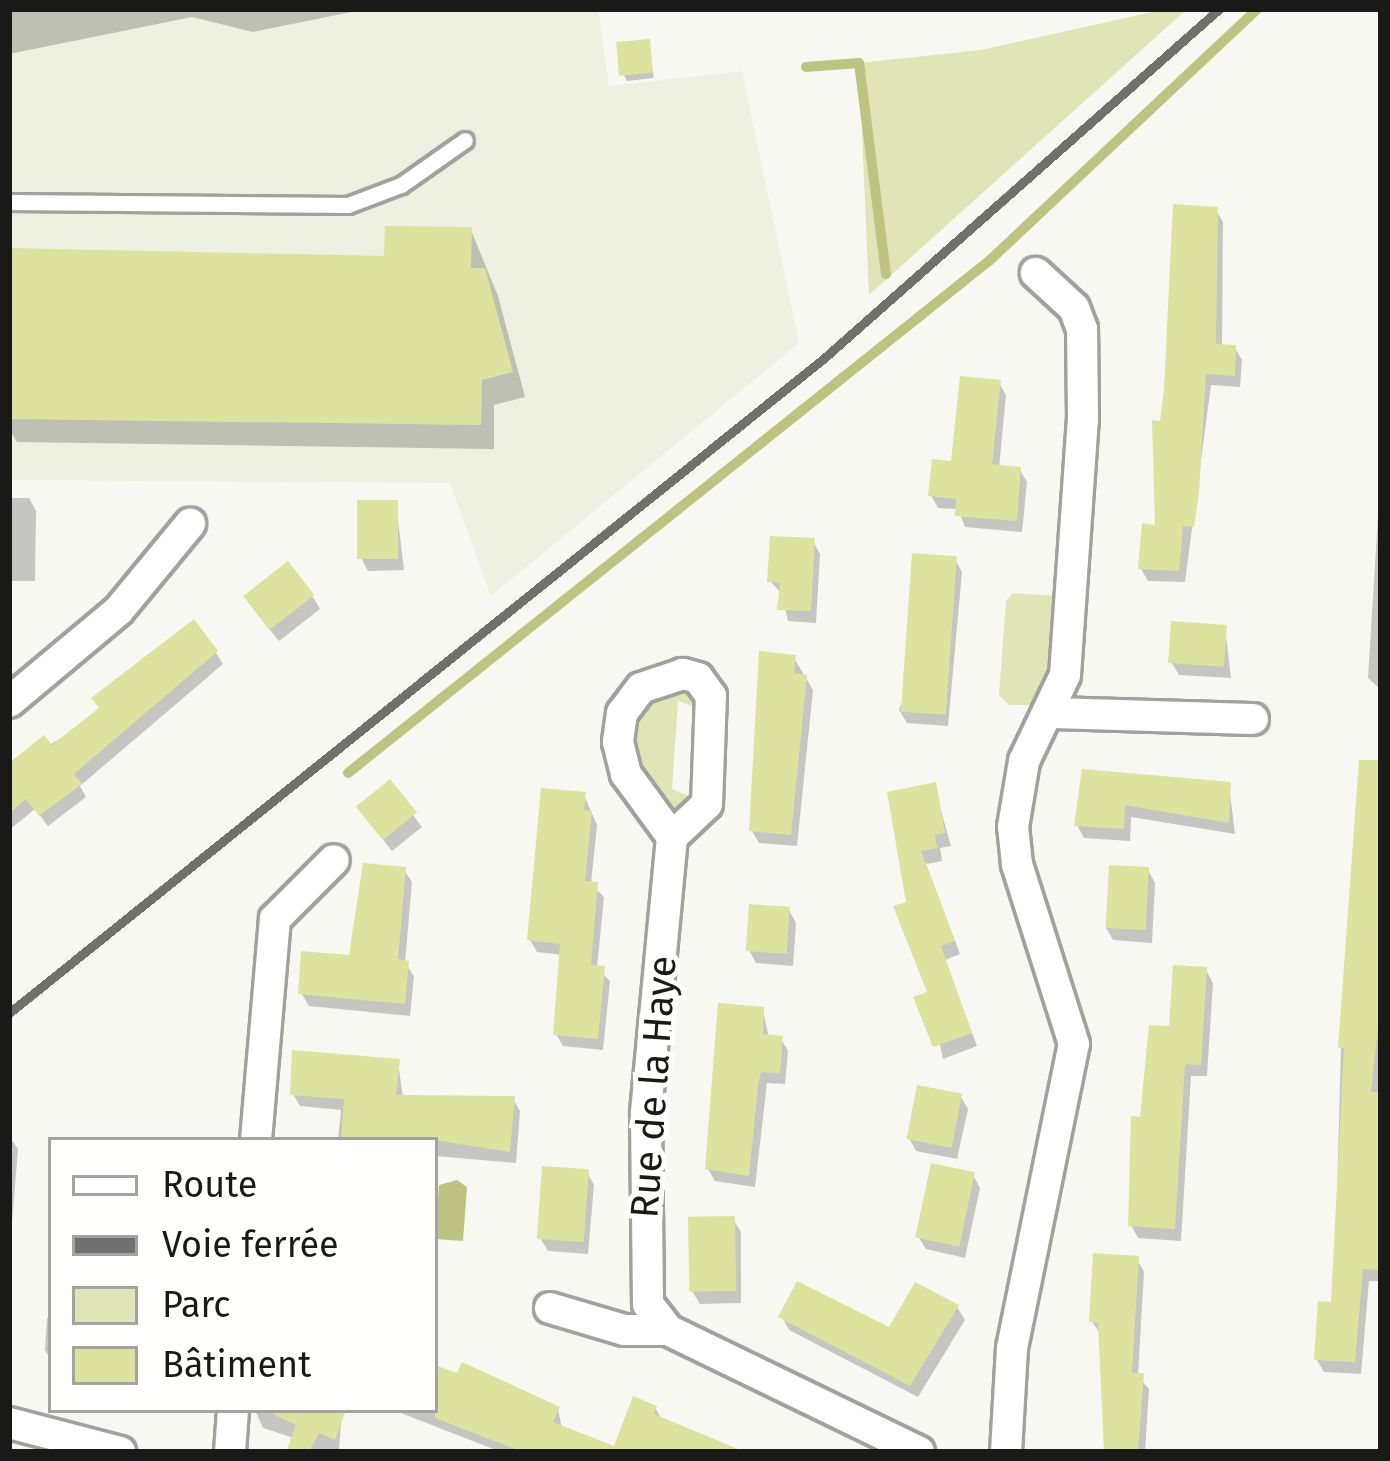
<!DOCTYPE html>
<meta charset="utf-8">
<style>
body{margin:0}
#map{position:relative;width:1390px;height:1461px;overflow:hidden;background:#f7f8f2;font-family:"Fira Sans",sans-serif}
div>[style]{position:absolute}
.built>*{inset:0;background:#eef0e2}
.green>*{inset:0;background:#e0e4b6}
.water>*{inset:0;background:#bfc382}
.shadow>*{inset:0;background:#0003}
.stream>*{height:10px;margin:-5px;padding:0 5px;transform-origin:5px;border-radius:5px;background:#bfc382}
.building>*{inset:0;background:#dde29f;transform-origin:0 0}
.roads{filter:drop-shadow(3px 0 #a1a29c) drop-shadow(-3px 0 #a1a29c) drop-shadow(0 3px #a1a29c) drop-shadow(0 -3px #a1a29c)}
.lane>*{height:15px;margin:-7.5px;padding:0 7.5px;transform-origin:7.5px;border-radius:7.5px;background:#fff}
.street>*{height:30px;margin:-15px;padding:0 15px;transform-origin:15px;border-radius:15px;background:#fff}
.rail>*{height:9px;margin:-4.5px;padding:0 4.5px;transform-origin:4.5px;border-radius:4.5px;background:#70716d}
span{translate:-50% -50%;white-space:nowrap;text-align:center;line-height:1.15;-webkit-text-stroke:10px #fffffe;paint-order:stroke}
.street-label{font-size:39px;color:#191917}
.frame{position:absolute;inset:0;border:12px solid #191917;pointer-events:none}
.legend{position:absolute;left:48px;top:1137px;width:390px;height:276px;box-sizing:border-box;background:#fffffe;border:3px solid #a3a3a2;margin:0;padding:15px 21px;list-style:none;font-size:36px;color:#191917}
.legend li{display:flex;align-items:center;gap:24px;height:60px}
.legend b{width:60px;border:3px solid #a3a3a2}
</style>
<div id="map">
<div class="built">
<div style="clip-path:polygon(9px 9px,598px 9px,609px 86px,742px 71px,799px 343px,491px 596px,450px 483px,9px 480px)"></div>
</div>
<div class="green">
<div style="clip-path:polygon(1166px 9px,1187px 9px,869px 295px,859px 63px,981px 50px)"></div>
<div style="clip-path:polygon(1013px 593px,1057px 596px,1046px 673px,1032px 705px,1009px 705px,999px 695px,1006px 601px)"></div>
<div style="clip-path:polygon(683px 688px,703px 710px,678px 701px,672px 789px,695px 799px,676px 811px,656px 804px,632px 778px,629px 723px,641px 702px)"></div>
</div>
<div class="water">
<div style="clip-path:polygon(457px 1180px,467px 1187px,463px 1241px,435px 1239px,439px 1185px)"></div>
</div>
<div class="shadow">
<div style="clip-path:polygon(9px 9px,366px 9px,253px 32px,192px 17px,9px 54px)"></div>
<div style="clip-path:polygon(648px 42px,654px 78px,627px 81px,624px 76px)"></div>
<div style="clip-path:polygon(1216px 210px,1223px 222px,1222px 348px,1235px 348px,1242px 360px,1240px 387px,1211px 385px,1185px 582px,1148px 581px,1141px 569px,1158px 528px,1162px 424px)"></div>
<div style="clip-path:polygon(471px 230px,498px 296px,525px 397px,494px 405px,494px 449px,17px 442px,9px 429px,9px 251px,386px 259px)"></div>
<div style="clip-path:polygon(999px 383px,1006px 395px,999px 468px,1020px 470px,1027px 482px,1022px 532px,965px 527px,958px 509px,938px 508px,931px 495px)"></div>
<div style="clip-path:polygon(1381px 468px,1381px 690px,1368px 678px)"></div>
<div style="clip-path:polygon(9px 498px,29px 498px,36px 511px,35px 581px,9px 581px)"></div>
<div style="clip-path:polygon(396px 503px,404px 570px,368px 571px,361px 558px)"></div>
<div style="clip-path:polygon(813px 541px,820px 554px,816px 623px,788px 621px,782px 594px,770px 581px)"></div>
<div style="clip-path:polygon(955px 559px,962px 572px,948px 726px,907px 723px,899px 710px)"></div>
<div style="clip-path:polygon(313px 597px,320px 609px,279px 641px,254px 610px)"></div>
<div style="clip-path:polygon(1225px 627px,1231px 678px,1179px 675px,1172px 663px)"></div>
<div style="clip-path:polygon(216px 653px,223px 664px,80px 786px,86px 797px,48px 826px,35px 809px,9px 830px,9px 767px)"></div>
<div style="clip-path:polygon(794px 658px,813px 690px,797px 846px,759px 843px,752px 831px)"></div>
<div style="clip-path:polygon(1084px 772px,1229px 785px,1235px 834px,1131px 817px,1130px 841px,1084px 838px,1077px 825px)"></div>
<div style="clip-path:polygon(389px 783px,422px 827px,392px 851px,367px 820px)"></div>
<div style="clip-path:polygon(934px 786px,951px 846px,940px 848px,942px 861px,926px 864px,960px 954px,945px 960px,977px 1046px,943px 1059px,910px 904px)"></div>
<div style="clip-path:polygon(1381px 789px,1381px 1281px,1369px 1281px,1361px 1374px,1324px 1372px,1317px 1360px,1334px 1305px,1341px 1047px)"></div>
<div style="clip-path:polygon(584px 795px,597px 825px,591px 884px,604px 897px,597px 968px,610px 981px,603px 1050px,563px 1046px,556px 1034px,563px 955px,537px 952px,530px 940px)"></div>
<div style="clip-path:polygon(404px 870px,412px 882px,405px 963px,414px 976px,410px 1016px,309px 1006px,301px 993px,352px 958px)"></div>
<div style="clip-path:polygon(1148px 870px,1155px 883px,1152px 943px,1113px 940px,1106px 928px)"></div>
<div style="clip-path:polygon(789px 910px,796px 923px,793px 966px,756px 963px,749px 950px)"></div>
<div style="clip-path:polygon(1206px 970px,1213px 983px,1207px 1076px,1191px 1076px,1181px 1241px,1138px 1238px,1131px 1225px,1143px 1120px,1171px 1029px)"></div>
<div style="clip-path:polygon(763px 1010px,769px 1038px,781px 1039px,788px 1051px,785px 1084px,767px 1083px,755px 1187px,715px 1181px,708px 1169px)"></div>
<div style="clip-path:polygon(398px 1062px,403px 1098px,513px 1099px,520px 1111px,516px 1163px,435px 1156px,435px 1140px,338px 1140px,341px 1110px,300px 1106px,293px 1094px)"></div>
<div style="clip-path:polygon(961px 1097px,968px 1109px,957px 1159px,916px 1151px,909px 1138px)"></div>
<div style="clip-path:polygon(9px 1136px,18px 1149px,11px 1235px,9px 1235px)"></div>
<div style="clip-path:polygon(587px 1172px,594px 1185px,588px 1254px,548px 1251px,540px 1238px)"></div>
<div style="clip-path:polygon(973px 1175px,980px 1188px,965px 1258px,926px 1249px,918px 1236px)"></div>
<div style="clip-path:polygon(733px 1219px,741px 1232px,741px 1303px,700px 1304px,692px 1291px)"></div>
<div style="clip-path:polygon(1137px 1259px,1144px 1272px,1138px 1376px,1149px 1389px,1145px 1452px,1105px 1452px,1101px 1334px,1092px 1322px)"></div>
<div style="clip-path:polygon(957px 1307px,965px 1320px,918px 1397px,789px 1330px,782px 1317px,890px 1331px)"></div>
<div style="clip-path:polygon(47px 1318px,51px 1318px,51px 1360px,45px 1350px)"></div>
<div style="clip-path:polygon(435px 1368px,558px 1409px,562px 1429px,616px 1450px,655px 1408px,663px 1421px,720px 1452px,501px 1452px,393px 1410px,435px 1410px)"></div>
<div style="clip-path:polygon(255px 1410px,342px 1410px,339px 1449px,289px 1452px,294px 1438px,263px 1428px)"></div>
</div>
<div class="stream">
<div style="left:806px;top:67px;width:53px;rotate:-4.3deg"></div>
<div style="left:859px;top:63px;width:213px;rotate:82.7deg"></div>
<div style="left:348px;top:773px;width:820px;rotate:-38.62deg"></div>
<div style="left:989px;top:261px;width:368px;rotate:-43.2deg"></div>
</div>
<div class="building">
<div style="left:650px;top:39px;width:34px;height:34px;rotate:85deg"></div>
<div style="clip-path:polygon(1173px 204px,1218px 207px,1216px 344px,1236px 345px,1235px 376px,1206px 374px,1199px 493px,1194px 527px,1183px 526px,1179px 571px,1138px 569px,1142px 523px,1155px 525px,1152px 420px,1160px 421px,1164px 389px)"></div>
<div style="clip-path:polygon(385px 226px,472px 227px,471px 268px,485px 268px,513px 372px,482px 380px,481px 425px,9px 419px,9px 248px,384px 256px)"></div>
<div style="clip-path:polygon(960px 376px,1001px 380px,992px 464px,1021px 467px,1017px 521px,955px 516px,956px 499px,928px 496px,932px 459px,951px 461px)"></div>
<div style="left:357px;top:500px;width:41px;height:59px"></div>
<div style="clip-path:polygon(770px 536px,815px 538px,811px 611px,777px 610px,780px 583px,767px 582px)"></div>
<div style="left:912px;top:553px;width:45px;height:159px;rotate:4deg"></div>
<div style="left:288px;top:561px;width:43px;height:57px;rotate:52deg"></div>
<div style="clip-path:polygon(194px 619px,218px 651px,74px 774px,82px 784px,39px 816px,26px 799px,9px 814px,9px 763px,44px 735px,52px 745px,99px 708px,91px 698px)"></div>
<div style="left:1171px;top:621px;width:56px;height:42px;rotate:4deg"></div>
<div style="clip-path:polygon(759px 651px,796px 655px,794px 673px,807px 675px,791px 835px,749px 831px)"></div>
<div style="clip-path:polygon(1359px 760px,1381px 760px,1381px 1002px,1371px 1092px,1381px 1092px,1381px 1270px,1363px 1269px,1355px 1362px,1314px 1360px,1318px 1301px,1331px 1302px,1344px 1048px,1338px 1048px)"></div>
<div style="clip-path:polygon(1082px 769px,1231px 782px,1229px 823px,1125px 805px,1124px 829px,1074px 826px)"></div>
<div style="left:390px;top:779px;width:43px;height:44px;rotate:51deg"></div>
<div style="clip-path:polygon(936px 782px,945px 833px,935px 835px,937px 848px,921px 851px,955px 941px,941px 946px,972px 1033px,933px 1047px,913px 997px,927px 992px,893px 906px,906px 902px,887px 792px)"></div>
<div style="clip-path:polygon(541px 788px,586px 792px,584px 810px,592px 811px,585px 881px,598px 882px,591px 965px,605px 966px,598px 1039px,553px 1035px,560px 944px,527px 940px)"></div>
<div style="clip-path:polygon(363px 863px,406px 867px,398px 959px,409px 961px,405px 1004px,298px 994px,301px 951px,349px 955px)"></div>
<div style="left:1109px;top:865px;width:40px;height:63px;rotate:3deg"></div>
<div style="left:749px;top:904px;width:41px;height:47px;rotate:4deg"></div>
<div style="clip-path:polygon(1173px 965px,1207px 967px,1201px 1065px,1185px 1064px,1175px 1229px,1128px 1226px,1131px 1116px,1140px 1117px,1149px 1025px,1169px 1026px)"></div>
<div style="clip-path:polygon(718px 1003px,764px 1007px,763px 1034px,783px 1036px,780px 1073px,761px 1072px,758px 1086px,749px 1176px,705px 1169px)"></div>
<div style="clip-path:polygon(292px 1050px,400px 1059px,396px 1095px,515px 1096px,510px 1152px,435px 1140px,341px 1140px,344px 1099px,290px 1095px)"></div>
<div style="left:917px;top:1085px;width:46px;height:55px;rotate:11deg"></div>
<div style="left:931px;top:1163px;width:45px;height:76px;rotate:12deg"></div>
<div style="left:542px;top:1166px;width:47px;height:73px;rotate:4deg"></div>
<div style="left:735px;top:1216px;width:75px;height:47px;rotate:89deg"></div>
<div style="clip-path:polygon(1093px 1253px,1139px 1256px,1132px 1373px,1144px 1373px,1138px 1452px,1104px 1452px,1098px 1323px,1089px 1322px)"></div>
<div style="clip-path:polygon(797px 1281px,889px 1327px,915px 1282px,959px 1305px,910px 1386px,778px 1317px)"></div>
<div style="clip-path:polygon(462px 1362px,560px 1407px,553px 1422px,614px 1446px,633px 1396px,657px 1406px,654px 1414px,745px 1452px,523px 1452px,435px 1418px,435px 1365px,457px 1373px)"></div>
<div style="clip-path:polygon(264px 1410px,346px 1410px,335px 1440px,319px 1433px,309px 1452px,286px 1452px,296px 1425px)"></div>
</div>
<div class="roads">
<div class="lane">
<div style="left:9px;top:202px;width:339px;rotate:0.5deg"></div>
<div style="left:348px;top:205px;width:57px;rotate:-20.7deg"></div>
<div style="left:401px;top:185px;width:78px;rotate:-35.1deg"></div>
</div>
<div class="street">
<div style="left:9px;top:702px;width:143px;rotate:-39.9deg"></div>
<div style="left:119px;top:610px;width:112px;rotate:-50.5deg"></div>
<div style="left:1052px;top:713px;width:201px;rotate:1.7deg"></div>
<div style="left:672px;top:837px;width:48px;rotate:-43.3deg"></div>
<div style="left:707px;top:804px;width:108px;rotate:-87.9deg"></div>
<div style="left:711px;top:696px;width:22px;rotate:-126deg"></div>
<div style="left:698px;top:678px;width:16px;rotate:-165deg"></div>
<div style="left:683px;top:674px;width:44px;rotate:161.6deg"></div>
<div style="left:641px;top:688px;width:31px;rotate:127deg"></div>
<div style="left:622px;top:713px;width:29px;rotate:98deg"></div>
<div style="left:618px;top:742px;width:33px;rotate:76deg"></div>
<div style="left:626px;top:774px;width:78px;rotate:53.9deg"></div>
<div style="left:672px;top:837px;width:278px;rotate:95.4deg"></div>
<div style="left:646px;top:1114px;width:190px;rotate:89.4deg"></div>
<div style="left:648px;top:1304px;width:33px;rotate:52deg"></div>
<div style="left:668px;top:1330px;width:279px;rotate:25.9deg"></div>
<div style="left:256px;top:1140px;width:222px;rotate:-85.1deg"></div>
<div style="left:275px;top:919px;width:83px;rotate:-45deg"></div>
<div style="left:550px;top:1308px;width:77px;rotate:16.6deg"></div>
<div style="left:624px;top:1330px;width:44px"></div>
<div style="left:9px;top:1423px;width:115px;rotate:14.6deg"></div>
<div style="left:230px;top:1452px;width:42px;rotate:-85.9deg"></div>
<div style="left:1006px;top:1452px;width:104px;rotate:-86.7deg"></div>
<div style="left:1012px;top:1348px;width:310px;rotate:-78.5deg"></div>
<div style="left:1074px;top:1044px;width:189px;rotate:-107.6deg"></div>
<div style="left:1017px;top:864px;width:37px;rotate:-96deg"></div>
<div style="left:1013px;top:827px;width:67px;rotate:-80.5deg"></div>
<div style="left:1024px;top:761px;width:95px;rotate:-64.5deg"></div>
<div style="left:1065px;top:675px;width:256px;rotate:-86deg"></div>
<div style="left:1083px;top:420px;width:91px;rotate:-90.6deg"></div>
<div style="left:1082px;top:329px;width:22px;rotate:-111deg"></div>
<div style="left:1074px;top:308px;width:52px;rotate:-137.4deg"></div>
</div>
</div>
<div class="rail">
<div style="left:9px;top:1013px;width:1044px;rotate:-38.78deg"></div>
<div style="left:823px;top:359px;width:529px;rotate:-41.47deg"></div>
</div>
<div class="street-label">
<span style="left:654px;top:1087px;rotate:-86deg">Rue de la Haye</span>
</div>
<div class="frame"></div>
<ul class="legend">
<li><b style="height:15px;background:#fff"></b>Route</li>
<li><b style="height:15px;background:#70716d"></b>Voie ferrée</li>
<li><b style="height:33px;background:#e0e4b6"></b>Parc</li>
<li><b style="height:33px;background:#dde29f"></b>Bâtiment</li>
</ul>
</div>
